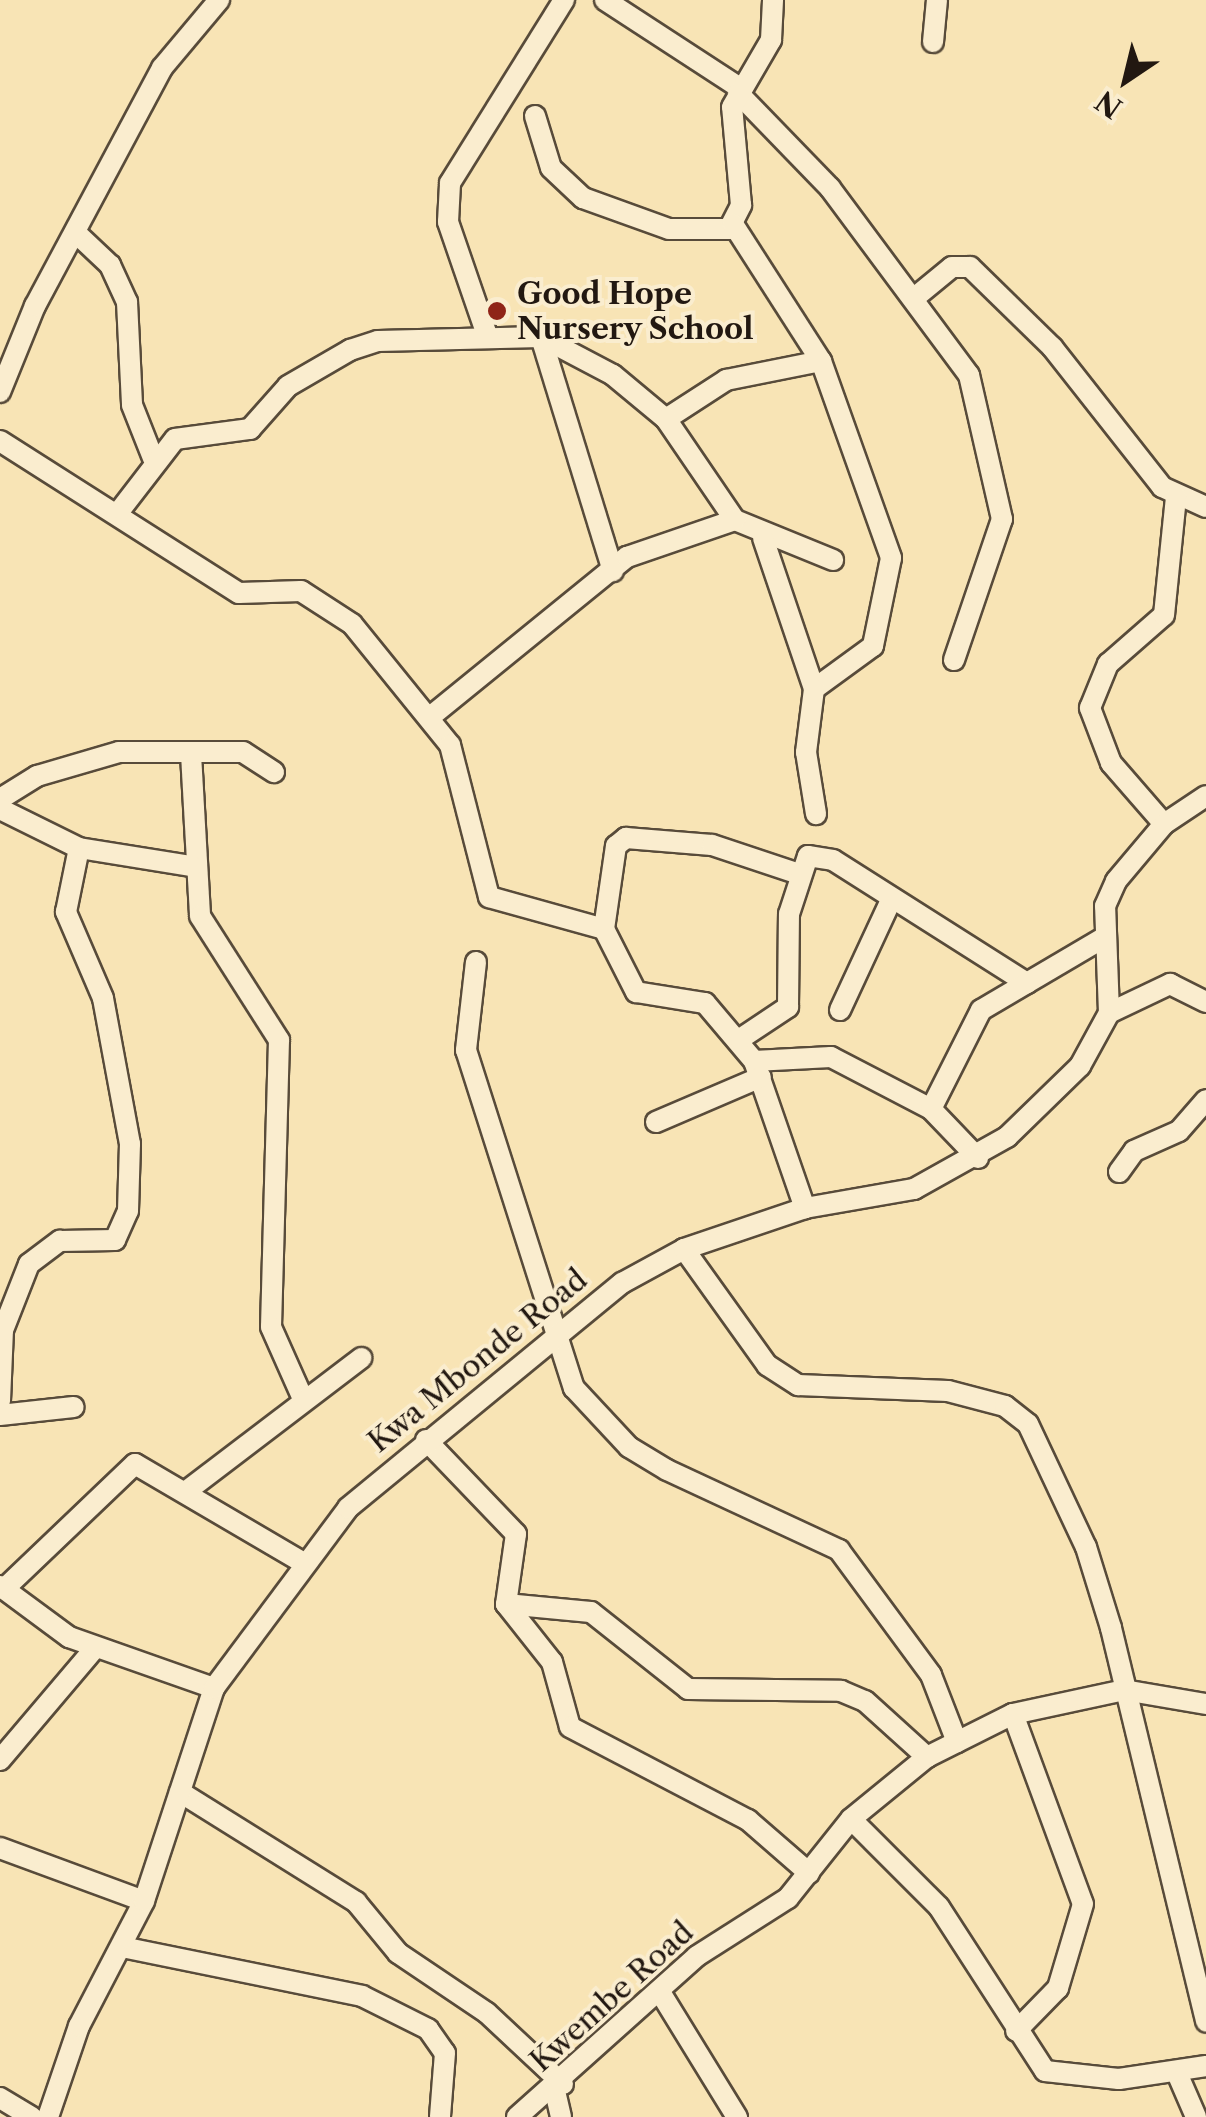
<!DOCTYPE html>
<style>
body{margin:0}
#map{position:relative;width:1206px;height:2117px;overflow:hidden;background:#f8e4b5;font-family:"Libre Caslon Text",serif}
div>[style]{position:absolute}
.roads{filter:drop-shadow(2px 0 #584b3a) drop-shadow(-2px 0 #584b3a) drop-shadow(0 2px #584b3a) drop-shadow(0 -2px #584b3a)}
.minor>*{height:20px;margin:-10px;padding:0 10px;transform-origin:10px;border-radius:10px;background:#faedcf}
.dots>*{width:28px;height:28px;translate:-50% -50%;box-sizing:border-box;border:5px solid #faedcf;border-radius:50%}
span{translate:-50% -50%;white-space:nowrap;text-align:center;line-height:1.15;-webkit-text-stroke:8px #faedcf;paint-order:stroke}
.poi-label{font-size:30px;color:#221811;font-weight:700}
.left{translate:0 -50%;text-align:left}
.street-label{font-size:30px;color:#221811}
.north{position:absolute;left:1076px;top:30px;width:100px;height:100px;-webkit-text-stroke:8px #faedcf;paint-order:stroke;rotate:215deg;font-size:28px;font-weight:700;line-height:40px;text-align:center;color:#221811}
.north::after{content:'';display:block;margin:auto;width:35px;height:45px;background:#221811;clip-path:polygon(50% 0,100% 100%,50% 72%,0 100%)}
</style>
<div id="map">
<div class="roads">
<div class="minor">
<div style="left:605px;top:0;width:161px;rotate:33.1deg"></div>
<div style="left:933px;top:42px;width:42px;rotate:-84.6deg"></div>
<div style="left:738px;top:93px;width:132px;rotate:45.9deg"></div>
<div style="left:830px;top:188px;width:233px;rotate:53.4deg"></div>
<div style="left:969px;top:375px;width:148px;rotate:77.1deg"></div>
<div style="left:1002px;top:519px;width:149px;rotate:108.8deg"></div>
<div style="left:535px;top:116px;width:54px;rotate:72.9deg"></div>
<div style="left:551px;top:168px;width:44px;rotate:43.2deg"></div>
<div style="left:583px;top:198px;width:91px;rotate:19.8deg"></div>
<div style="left:669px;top:229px;width:60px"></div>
<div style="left:729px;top:229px;width:27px;rotate:-63deg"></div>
<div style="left:741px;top:205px;width:98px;rotate:-95.2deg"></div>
<div style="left:732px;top:107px;width:78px;rotate:-59.8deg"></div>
<div style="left:771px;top:40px;width:40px;rotate:-87.1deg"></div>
<div style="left:733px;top:224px;width:163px;rotate:57.3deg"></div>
<div style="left:821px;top:361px;width:209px;rotate:70.4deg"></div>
<div style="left:891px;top:558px;width:90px;rotate:101.6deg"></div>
<div style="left:873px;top:646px;width:73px;rotate:143.9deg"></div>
<div style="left:76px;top:233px;width:47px;rotate:43.3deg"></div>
<div style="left:110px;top:265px;width:41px;rotate:65.3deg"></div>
<div style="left:127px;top:302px;width:103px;rotate:87.2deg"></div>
<div style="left:132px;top:405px;width:57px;rotate:68.4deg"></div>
<div style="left:913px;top:299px;width:50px;rotate:-39.4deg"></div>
<div style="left:952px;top:267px;width:18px"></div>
<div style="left:970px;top:267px;width:115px;rotate:44.3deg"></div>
<div style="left:1052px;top:347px;width:178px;rotate:51.8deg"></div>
<div style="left:1162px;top:487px;width:48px;rotate:24.4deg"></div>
<div style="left:541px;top:337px;width:245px;rotate:72.9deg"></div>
<div style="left:488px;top:338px;width:123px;rotate:-109deg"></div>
<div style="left:448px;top:222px;width:39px;rotate:-87deg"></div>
<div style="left:450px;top:183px;width:216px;rotate:-58.1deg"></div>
<div style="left:0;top:392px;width:93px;rotate:-67.9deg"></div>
<div style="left:35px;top:306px;width:270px;rotate:-61.9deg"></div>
<div style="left:162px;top:68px;width:89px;rotate:-50deg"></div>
<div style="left:666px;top:419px;width:72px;rotate:-33deg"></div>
<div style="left:726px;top:380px;width:97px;rotate:-11.3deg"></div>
<div style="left:0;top:441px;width:283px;rotate:32.5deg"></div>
<div style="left:239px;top:593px;width:62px;rotate:-1.8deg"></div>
<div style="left:301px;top:591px;width:61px;rotate:32.9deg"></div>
<div style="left:352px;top:624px;width:156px;rotate:51deg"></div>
<div style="left:450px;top:745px;width:157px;rotate:75.6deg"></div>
<div style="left:489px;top:897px;width:119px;rotate:15.5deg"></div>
<div style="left:604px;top:929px;width:71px;rotate:63.1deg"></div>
<div style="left:636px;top:992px;width:70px;rotate:9.1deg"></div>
<div style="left:705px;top:1003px;width:76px;rotate:49.8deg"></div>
<div style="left:754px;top:1061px;width:156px;rotate:70.9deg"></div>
<div style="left:121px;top:509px;width:88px;rotate:-52.4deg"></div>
<div style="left:175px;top:439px;width:76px;rotate:-7.6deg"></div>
<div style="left:250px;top:429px;width:57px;rotate:-48.5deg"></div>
<div style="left:288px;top:386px;width:72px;rotate:-30.1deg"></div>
<div style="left:350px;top:350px;width:29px;rotate:-18deg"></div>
<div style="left:378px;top:341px;width:163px;rotate:-1.4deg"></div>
<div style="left:541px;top:337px;width:81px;rotate:27.8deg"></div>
<div style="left:613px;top:375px;width:69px;rotate:39.7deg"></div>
<div style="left:666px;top:419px;width:122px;rotate:55.7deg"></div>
<div style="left:735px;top:520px;width:106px;rotate:22.2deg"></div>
<div style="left:763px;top:538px;width:159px;rotate:71.3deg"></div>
<div style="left:814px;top:689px;width:64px;rotate:97.2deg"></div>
<div style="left:806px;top:752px;width:63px;rotate:80.8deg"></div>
<div style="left:430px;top:717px;width:254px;rotate:-39.1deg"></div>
<div style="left:627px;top:557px;width:114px;rotate:-18.9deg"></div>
<div style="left:191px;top:754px;width:162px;rotate:86.8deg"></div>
<div style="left:200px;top:916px;width:147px;rotate:57.5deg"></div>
<div style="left:279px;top:1040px;width:287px;rotate:91.6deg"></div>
<div style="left:271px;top:1327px;width:79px;rotate:66deg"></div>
<div style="left:0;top:799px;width:44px;rotate:-31.9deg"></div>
<div style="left:37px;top:776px;width:85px;rotate:-16.3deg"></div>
<div style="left:119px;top:752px;width:124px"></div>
<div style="left:243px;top:752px;width:37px;rotate:33deg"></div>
<div style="left:0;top:809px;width:88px;rotate:26.3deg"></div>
<div style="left:79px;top:848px;width:114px;rotate:9.1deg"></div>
<div style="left:1164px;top:824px;width:81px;rotate:-131deg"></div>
<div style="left:1111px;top:763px;width:59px;rotate:-110.9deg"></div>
<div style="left:1090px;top:708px;width:48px;rotate:-67.8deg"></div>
<div style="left:1108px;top:664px;width:74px;rotate:-41.2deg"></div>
<div style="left:1164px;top:615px;width:119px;rotate:-84.2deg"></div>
<div style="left:604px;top:929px;width:84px;rotate:-81.8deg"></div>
<div style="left:616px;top:846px;width:13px;rotate:-39deg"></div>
<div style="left:626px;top:838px;width:86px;rotate:4.7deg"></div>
<div style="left:712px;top:845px;width:89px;rotate:18.4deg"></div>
<div style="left:476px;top:962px;width:89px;rotate:96.5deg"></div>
<div style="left:466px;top:1050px;width:355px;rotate:72.3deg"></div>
<div style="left:574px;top:1388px;width:81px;rotate:47deg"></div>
<div style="left:629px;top:1447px;width:44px;rotate:31.2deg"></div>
<div style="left:667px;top:1470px;width:190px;rotate:24.9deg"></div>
<div style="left:839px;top:1550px;width:155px;rotate:53.6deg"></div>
<div style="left:931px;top:1675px;width:72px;rotate:68.8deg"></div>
<div style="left:840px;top:1010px;width:123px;rotate:-65.1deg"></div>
<div style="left:1109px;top:1013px;width:68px;rotate:-25.4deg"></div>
<div style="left:1170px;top:984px;width:40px;rotate:26.6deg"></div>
<div style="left:740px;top:1039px;width:58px;rotate:-33.7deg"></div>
<div style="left:788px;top:1007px;width:93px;rotate:-89.4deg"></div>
<div style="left:789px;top:914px;width:61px;rotate:-71.9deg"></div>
<div style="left:808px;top:856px;width:25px;rotate:9deg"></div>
<div style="left:833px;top:860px;width:230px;rotate:32.4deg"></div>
<div style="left:754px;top:1061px;width:77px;rotate:-3deg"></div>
<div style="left:831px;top:1057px;width:113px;rotate:27.5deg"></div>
<div style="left:931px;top:1109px;width:68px;rotate:46.2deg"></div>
<div style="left:931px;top:1109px;width:111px;rotate:-63.2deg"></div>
<div style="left:981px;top:1010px;width:144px;rotate:-30.5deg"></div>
<div style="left:656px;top:1122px;width:114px;rotate:-23.2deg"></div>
<div style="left:1119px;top:1172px;width:26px;rotate:-54deg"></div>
<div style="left:1134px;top:1151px;width:49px;rotate:-24deg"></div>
<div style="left:1179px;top:1131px;width:41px;rotate:-48.9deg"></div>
<div style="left:684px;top:1249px;width:143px;rotate:54.4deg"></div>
<div style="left:767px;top:1365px;width:37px;rotate:33deg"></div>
<div style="left:798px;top:1385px;width:150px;rotate:2.3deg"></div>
<div style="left:948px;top:1391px;width:59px;rotate:14.7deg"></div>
<div style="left:1005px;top:1406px;width:29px;rotate:38deg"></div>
<div style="left:1028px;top:1424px;width:136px;rotate:64.8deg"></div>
<div style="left:1086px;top:1547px;width:85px;rotate:72.8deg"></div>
<div style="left:1111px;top:1628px;width:405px;rotate:76.4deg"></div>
<div style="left:0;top:1401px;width:71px;rotate:-87.6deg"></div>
<div style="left:3px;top:1330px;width:71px;rotate:-68.5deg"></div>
<div style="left:29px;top:1264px;width:39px;rotate:-37deg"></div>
<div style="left:60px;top:1241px;width:55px;rotate:-1deg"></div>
<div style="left:115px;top:1240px;width:32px;rotate:-66deg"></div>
<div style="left:128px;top:1211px;width:67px;rotate:-88.3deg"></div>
<div style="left:130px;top:1144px;width:148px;rotate:-100.5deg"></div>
<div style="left:103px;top:998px;width:94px;rotate:-113.3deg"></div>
<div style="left:66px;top:912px;width:65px;rotate:-78.5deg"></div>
<div style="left:0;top:1415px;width:74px;rotate:-6.2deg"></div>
<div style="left:426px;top:1440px;width:130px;rotate:46.2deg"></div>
<div style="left:516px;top:1534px;width:71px;rotate:98.1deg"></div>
<div style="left:506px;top:1604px;width:74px;rotate:51.6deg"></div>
<div style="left:552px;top:1662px;width:67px;rotate:74.5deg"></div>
<div style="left:570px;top:1727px;width:201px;rotate:27.6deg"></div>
<div style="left:748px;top:1820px;width:81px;rotate:41deg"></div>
<div style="left:188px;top:1490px;width:218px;rotate:-37.3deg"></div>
<div style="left:0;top:1586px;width:86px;rotate:36.5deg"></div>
<div style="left:69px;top:1637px;width:154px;rotate:19.4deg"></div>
<div style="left:4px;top:1589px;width:181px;rotate:-43.7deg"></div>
<div style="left:135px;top:1464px;width:196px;rotate:30.4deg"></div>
<div style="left:506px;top:1604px;width:85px;rotate:5.4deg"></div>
<div style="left:591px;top:1612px;width:124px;rotate:38.4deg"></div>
<div style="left:688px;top:1689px;width:153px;rotate:0.7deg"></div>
<div style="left:841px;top:1691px;width:26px;rotate:23deg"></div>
<div style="left:865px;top:1701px;width:84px;rotate:42.1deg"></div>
<div style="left:1013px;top:1714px;width:202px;rotate:69.8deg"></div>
<div style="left:1083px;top:1904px;width:88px;rotate:106.6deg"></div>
<div style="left:1058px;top:1988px;width:60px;rotate:134.3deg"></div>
<div style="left:0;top:1760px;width:147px;rotate:-49.7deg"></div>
<div style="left:180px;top:1792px;width:208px;rotate:32deg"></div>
<div style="left:356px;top:1902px;width:66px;rotate:50.5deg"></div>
<div style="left:398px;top:1953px;width:107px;rotate:34deg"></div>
<div style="left:487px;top:2013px;width:104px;rotate:43.1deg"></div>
<div style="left:851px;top:1819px;width:124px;rotate:45deg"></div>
<div style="left:939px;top:1907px;width:195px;rotate:57.1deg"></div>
<div style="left:1045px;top:2071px;width:74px;rotate:6.2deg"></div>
<div style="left:1119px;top:2079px;width:88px;rotate:-8.5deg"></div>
<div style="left:0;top:1848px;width:153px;rotate:20.2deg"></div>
<div style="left:122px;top:1947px;width:245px;rotate:11.5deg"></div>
<div style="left:362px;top:1996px;width:74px;rotate:26.6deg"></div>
<div style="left:428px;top:2029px;width:29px;rotate:55deg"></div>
<div style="left:445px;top:2053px;width:64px;rotate:94.5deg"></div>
<div style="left:660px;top:1992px;width:147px;rotate:58.4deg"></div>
<div style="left:1177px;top:2073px;width:48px;rotate:66.6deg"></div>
<div style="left:555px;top:2091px;width:27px;rotate:77deg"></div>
<div style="left:0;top:2098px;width:37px;rotate:31deg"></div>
<div style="left:48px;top:2117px;width:96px;rotate:-71.2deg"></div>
<div style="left:79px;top:2026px;width:141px;rotate:-62.5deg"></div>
<div style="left:144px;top:1901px;width:224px;rotate:-71.8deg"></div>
<div style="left:214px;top:1688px;width:224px;rotate:-53.3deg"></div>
<div style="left:348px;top:1508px;width:355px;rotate:-39.4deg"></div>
<div style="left:622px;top:1283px;width:71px;rotate:-28.7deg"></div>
<div style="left:684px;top:1249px;width:128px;rotate:-18.7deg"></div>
<div style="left:805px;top:1208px;width:111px;rotate:-9.9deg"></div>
<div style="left:914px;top:1189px;width:107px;rotate:-29.2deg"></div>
<div style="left:1007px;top:1137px;width:102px;rotate:-44.2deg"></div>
<div style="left:1080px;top:1066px;width:60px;rotate:-61.3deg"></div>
<div style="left:1109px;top:1013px;width:107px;rotate:-92.1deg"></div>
<div style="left:1105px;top:906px;width:27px;rotate:-66deg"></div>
<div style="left:1116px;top:881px;width:75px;rotate:-49.9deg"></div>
<div style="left:1164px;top:824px;width:50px;rotate:-33.7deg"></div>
<div style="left:517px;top:2117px;width:241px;rotate:-41.8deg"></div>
<div style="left:697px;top:1956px;width:108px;rotate:-32.5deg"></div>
<div style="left:788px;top:1898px;width:101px;rotate:-51.4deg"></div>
<div style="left:851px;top:1819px;width:98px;rotate:-39.2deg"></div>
<div style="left:927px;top:1757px;width:96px;rotate:-26.6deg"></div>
<div style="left:1013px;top:1714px;width:114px;rotate:-12.2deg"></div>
<div style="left:1124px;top:1690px;width:83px;rotate:9.7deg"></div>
</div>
</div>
<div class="dots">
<div style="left:497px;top:311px;background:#8f2418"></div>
</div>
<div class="poi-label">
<span class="left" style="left:517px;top:311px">Good Hope<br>Nursery School</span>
</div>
<div class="street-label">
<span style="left:478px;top:1361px;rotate:-39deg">Kwa Mbonde Road</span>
<span style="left:612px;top:1997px;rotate:-42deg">Kwembe Road</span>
</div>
<div class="north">N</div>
</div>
